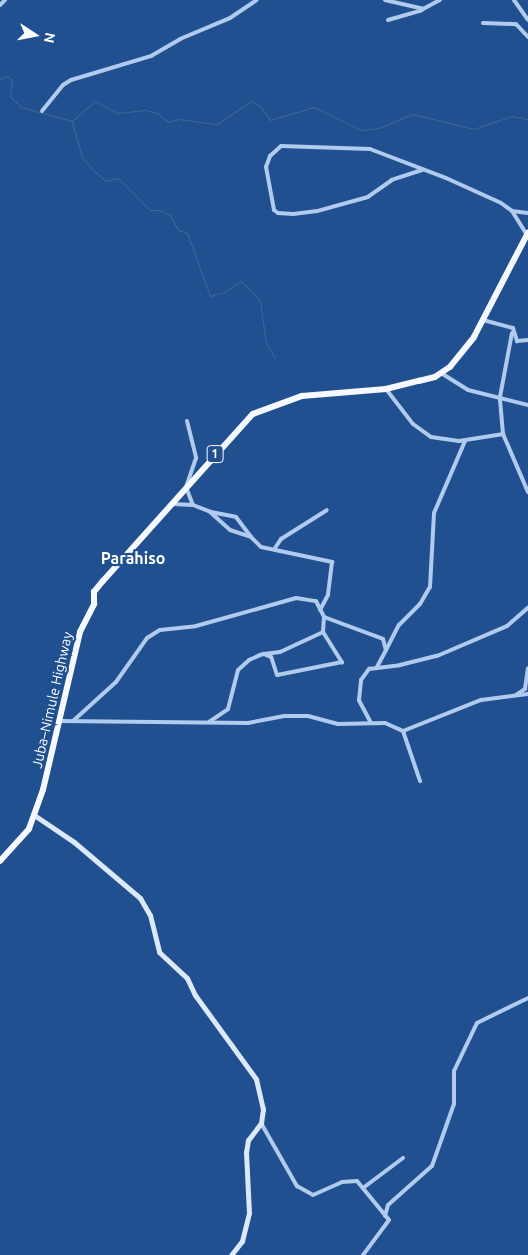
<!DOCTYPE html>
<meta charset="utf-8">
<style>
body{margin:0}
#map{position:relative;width:528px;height:1255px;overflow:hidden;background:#205090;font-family:Ubuntu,sans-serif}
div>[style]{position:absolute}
.stream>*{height:1px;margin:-0.5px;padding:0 0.5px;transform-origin:0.5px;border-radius:0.5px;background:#446694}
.street>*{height:4px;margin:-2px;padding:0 2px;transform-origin:2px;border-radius:2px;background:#b0cbed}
.secondary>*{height:5px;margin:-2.5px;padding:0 2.5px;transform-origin:2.5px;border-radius:2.5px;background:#dce9f9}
.primary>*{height:5.5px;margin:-2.75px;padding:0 2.75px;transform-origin:2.75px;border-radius:2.75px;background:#f6f9ff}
span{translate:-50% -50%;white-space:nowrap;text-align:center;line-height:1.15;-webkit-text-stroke:4.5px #205090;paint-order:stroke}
.shield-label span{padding:1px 4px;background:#205090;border:1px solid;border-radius:4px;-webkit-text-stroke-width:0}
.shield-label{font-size:12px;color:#fff;font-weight:700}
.street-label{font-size:14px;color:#fff}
.quarter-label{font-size:16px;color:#fff;font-weight:700}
.north{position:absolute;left:10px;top:10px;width:50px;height:50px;-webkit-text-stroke:4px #205090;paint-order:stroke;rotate:101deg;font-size:14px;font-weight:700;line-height:20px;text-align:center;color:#fff}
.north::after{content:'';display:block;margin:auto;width:18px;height:22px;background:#fff;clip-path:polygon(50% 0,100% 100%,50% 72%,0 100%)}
</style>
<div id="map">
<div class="stream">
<div style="left:0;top:79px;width:8px;rotate:-23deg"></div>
<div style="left:7px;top:76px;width:6px;rotate:39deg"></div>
<div style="left:12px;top:80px;width:16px;rotate:97deg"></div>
<div style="left:10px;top:96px;width:16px;rotate:45deg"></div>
<div style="left:21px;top:107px;width:53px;rotate:15.4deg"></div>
<div style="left:72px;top:121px;width:30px;rotate:-41deg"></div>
<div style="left:95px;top:101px;width:25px;rotate:29deg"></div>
<div style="left:117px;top:113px;width:28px;rotate:-6deg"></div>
<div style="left:145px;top:110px;width:12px;rotate:14deg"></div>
<div style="left:157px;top:113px;width:14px;rotate:39deg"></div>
<div style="left:168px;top:122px;width:12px;rotate:-14deg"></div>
<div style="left:180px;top:119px;width:37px;rotate:8deg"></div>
<div style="left:217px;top:124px;width:41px;rotate:-34.1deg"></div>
<div style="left:251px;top:101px;width:12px;rotate:31deg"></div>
<div style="left:261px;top:107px;width:16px;rotate:55deg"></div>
<div style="left:270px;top:120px;width:46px;rotate:-16.5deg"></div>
<div style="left:314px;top:107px;width:52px;rotate:26.1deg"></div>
<div style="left:361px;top:130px;width:18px;rotate:-6deg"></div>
<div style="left:379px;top:128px;width:36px;rotate:-23deg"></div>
<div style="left:412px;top:114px;width:64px;rotate:13.6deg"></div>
<div style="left:474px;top:129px;width:39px;rotate:-19deg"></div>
<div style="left:511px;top:116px;width:17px;rotate:10deg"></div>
<div style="left:72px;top:122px;width:36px;rotate:74deg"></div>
<div style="left:82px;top:157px;width:18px;rotate:49deg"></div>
<div style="left:94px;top:171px;width:16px;rotate:40deg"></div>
<div style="left:106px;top:181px;width:12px;rotate:-14deg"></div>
<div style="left:118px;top:178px;width:45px;rotate:45deg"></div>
<div style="left:150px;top:210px;width:9px"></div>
<div style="left:159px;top:210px;width:12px;rotate:24deg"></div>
<div style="left:170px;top:215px;width:17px;rotate:62deg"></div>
<div style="left:178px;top:230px;width:9px;rotate:18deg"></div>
<div style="left:187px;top:233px;width:67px;rotate:69.9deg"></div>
<div style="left:210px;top:296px;width:15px;rotate:-16deg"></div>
<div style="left:224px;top:292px;width:20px;rotate:-33deg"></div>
<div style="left:241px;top:281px;width:28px;rotate:46deg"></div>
<div style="left:260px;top:301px;width:42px;rotate:81.9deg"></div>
<div style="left:266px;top:343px;width:17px;rotate:59deg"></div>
</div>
<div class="street">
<div style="left:385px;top:0;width:39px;rotate:13deg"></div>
<div style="left:423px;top:9px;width:19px;rotate:-28deg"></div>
<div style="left:514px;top:0;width:24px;rotate:55deg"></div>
<div style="left:0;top:5px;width:7px;rotate:-45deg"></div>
<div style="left:388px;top:20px;width:35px;rotate:-16deg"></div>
<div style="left:483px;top:23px;width:33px;rotate:2deg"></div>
<div style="left:516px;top:24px;width:18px;rotate:47deg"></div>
<div style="left:42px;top:111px;width:33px;rotate:-51deg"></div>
<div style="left:63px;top:85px;width:9px;rotate:-32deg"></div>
<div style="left:71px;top:80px;width:84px;rotate:-16.7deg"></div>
<div style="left:151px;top:56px;width:34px;rotate:-30deg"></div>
<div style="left:180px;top:39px;width:54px;rotate:-22.8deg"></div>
<div style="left:230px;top:18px;width:32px;rotate:-34deg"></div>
<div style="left:422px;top:170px;width:32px;rotate:162deg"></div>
<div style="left:392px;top:180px;width:29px;rotate:145deg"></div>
<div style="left:368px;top:197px;width:53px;rotate:164.6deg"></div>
<div style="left:317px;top:211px;width:24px;rotate:173deg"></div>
<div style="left:293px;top:214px;width:15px;rotate:-176deg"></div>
<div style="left:278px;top:213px;width:5px;rotate:-143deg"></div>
<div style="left:274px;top:210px;width:44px;rotate:-100.5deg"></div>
<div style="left:266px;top:167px;width:12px;rotate:-70deg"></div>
<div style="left:270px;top:156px;width:15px;rotate:-42deg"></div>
<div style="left:281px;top:146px;width:89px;rotate:1.9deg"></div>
<div style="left:370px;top:149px;width:81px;rotate:20.9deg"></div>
<div style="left:446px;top:178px;width:60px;rotate:24.4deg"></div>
<div style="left:501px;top:203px;width:14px;rotate:36deg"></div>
<div style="left:512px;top:211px;width:28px;rotate:58deg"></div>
<div style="left:512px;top:211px;width:16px;rotate:7deg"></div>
<div style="left:483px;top:320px;width:31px;rotate:15deg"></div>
<div style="left:513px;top:328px;width:14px;rotate:73deg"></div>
<div style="left:517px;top:341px;width:11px;rotate:-5deg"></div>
<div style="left:441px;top:373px;width:32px;rotate:32deg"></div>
<div style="left:468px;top:390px;width:62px;rotate:14deg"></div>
<div style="left:386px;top:389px;width:44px;rotate:52.4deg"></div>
<div style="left:413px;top:424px;width:22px;rotate:36deg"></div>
<div style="left:431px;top:437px;width:28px;rotate:8deg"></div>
<div style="left:459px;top:441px;width:45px;rotate:-9deg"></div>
<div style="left:503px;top:434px;width:37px;rotate:-95deg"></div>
<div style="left:500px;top:397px;width:65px;rotate:-79.4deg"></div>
<div style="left:187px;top:421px;width:38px;rotate:76deg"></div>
<div style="left:196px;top:458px;width:31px;rotate:109deg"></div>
<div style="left:186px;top:487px;width:19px;rotate:69deg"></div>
<div style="left:193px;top:505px;width:17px;rotate:21deg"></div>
<div style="left:209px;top:511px;width:28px;rotate:42deg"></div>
<div style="left:230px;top:530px;width:22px;rotate:18deg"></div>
<div style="left:251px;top:537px;width:14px;rotate:45deg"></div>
<div style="left:261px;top:547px;width:73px;rotate:11.9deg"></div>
<div style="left:332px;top:562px;width:33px;rotate:97deg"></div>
<div style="left:328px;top:595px;width:17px;rotate:118deg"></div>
<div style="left:503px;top:434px;width:63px;rotate:66.7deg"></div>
<div style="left:173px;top:504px;width:20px;rotate:3deg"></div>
<div style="left:211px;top:512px;width:25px;rotate:11deg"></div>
<div style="left:236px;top:517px;width:25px;rotate:53deg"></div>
<div style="left:275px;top:548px;width:11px;rotate:-56deg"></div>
<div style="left:281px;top:539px;width:54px;rotate:-32.2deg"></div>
<div style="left:324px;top:617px;width:63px;rotate:20.4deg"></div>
<div style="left:383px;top:639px;width:11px;rotate:75deg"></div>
<div style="left:386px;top:650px;width:19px;rotate:118deg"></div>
<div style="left:386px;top:650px;width:28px;rotate:-63deg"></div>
<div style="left:399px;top:625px;width:30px;rotate:-45deg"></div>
<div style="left:420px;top:604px;width:20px;rotate:-60deg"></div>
<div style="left:430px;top:587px;width:74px;rotate:-86.9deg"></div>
<div style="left:434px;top:513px;width:78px;rotate:-66.7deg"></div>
<div style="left:516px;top:695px;width:11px;rotate:-34deg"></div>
<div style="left:525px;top:689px;width:21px;rotate:-82deg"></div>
<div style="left:60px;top:721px;width:188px;rotate:0.6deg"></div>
<div style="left:248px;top:723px;width:37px;rotate:-11deg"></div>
<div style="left:284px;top:716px;width:24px"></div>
<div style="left:308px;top:716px;width:31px;rotate:15deg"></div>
<div style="left:338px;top:724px;width:47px;rotate:-1.2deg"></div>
<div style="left:385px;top:723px;width:20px;rotate:24deg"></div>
<div style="left:403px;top:731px;width:84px;rotate:-21.7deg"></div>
<div style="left:481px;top:700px;width:47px;rotate:-7.3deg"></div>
<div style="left:73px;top:721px;width:58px;rotate:-42.2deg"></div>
<div style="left:116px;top:682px;width:54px;rotate:-54.8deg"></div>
<div style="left:147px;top:638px;width:15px;rotate:-32deg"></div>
<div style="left:160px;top:630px;width:36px;rotate:-6deg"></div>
<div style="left:196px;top:626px;width:104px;rotate:-15.6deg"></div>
<div style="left:296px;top:598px;width:20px;rotate:9deg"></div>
<div style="left:316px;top:601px;width:18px;rotate:63deg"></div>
<div style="left:324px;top:617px;width:15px;rotate:94deg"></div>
<div style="left:209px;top:722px;width:23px;rotate:-34deg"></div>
<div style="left:228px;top:709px;width:40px;rotate:-75.6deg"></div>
<div style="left:238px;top:670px;width:15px;rotate:-42deg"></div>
<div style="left:249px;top:660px;width:12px;rotate:-24deg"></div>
<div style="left:260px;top:655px;width:4px;rotate:-14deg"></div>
<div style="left:264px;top:654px;width:16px;rotate:-7deg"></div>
<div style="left:280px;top:652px;width:47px;rotate:-24.9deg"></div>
<div style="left:323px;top:632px;width:36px;rotate:58deg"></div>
<div style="left:342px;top:662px;width:66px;rotate:168.7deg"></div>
<div style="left:277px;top:675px;width:19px;rotate:-108deg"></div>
<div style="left:271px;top:657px;width:8px;rotate:-157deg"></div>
<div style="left:371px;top:723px;width:26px;rotate:-118deg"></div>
<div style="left:359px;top:700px;width:20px;rotate:-84deg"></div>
<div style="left:361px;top:680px;width:14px;rotate:-54deg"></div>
<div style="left:369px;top:669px;width:31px;rotate:-7deg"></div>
<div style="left:400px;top:665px;width:38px;rotate:-14deg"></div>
<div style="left:437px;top:656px;width:76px;rotate:-23.2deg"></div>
<div style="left:507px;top:626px;width:28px;rotate:-41deg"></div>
<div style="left:403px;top:731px;width:53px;rotate:71.2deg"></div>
<div style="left:261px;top:1123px;width:73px;rotate:60.3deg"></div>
<div style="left:297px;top:1186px;width:18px;rotate:29deg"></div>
<div style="left:313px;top:1195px;width:32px;rotate:-24deg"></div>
<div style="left:342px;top:1182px;width:15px;rotate:-4deg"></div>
<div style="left:357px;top:1181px;width:50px;rotate:50.6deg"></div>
<div style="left:389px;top:1220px;width:44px;rotate:126.6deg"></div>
<div style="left:363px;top:1188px;width:50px;rotate:-36.9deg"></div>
<div style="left:385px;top:1216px;width:11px;rotate:-75deg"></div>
<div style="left:388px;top:1205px;width:59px;rotate:-41.6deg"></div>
<div style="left:432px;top:1166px;width:66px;rotate:-70.5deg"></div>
<div style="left:454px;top:1104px;width:33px;rotate:-90deg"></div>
<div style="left:454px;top:1071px;width:53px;rotate:-64.4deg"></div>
<div style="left:477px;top:1023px;width:57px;rotate:-26.1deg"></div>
</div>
<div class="secondary">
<div style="left:34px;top:815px;width:48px;rotate:34deg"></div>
<div style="left:74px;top:842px;width:87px;rotate:40.3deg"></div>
<div style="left:140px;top:898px;width:20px;rotate:60deg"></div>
<div style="left:150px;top:915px;width:38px;rotate:76deg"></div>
<div style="left:159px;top:952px;width:38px;rotate:43deg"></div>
<div style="left:187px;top:978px;width:19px;rotate:65deg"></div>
<div style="left:195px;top:995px;width:104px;rotate:54deg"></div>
<div style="left:256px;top:1079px;width:31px;rotate:77deg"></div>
<div style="left:263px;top:1109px;width:14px;rotate:98deg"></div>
<div style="left:261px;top:1123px;width:21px;rotate:127deg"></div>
<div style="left:248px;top:1140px;width:12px;rotate:99deg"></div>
<div style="left:246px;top:1152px;width:61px;rotate:87.2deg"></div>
<div style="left:249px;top:1213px;width:29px;rotate:104deg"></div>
<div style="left:242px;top:1241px;width:18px;rotate:128deg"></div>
</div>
<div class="primary">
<div style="left:0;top:861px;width:43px;rotate:-47.8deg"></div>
<div style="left:29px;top:829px;width:41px;rotate:-70.3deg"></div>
<div style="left:43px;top:790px;width:162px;rotate:-76.8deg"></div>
<div style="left:80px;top:632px;width:31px;rotate:-63deg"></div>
<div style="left:94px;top:604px;width:12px;rotate:-90deg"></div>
<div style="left:94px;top:592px;width:14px;rotate:-51deg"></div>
<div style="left:103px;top:581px;width:224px;rotate:-48.1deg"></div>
<div style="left:253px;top:414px;width:52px;rotate:-20.2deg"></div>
<div style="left:302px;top:396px;width:84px;rotate:-4.8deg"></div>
<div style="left:386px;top:389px;width:34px;rotate:-14deg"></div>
<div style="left:419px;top:381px;width:16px;rotate:-14deg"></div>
<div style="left:435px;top:377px;width:18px;rotate:-34deg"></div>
<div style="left:450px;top:367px;width:38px;rotate:-51deg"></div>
<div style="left:474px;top:337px;width:117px;rotate:-62.6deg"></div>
</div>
<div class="shield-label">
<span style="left:215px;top:454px">1</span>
</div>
<div class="street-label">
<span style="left:52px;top:700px;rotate:-77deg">Juba–Nimule Highway</span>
</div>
<div class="quarter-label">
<span style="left:133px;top:558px">Parahiso</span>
</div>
<div class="north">N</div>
</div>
